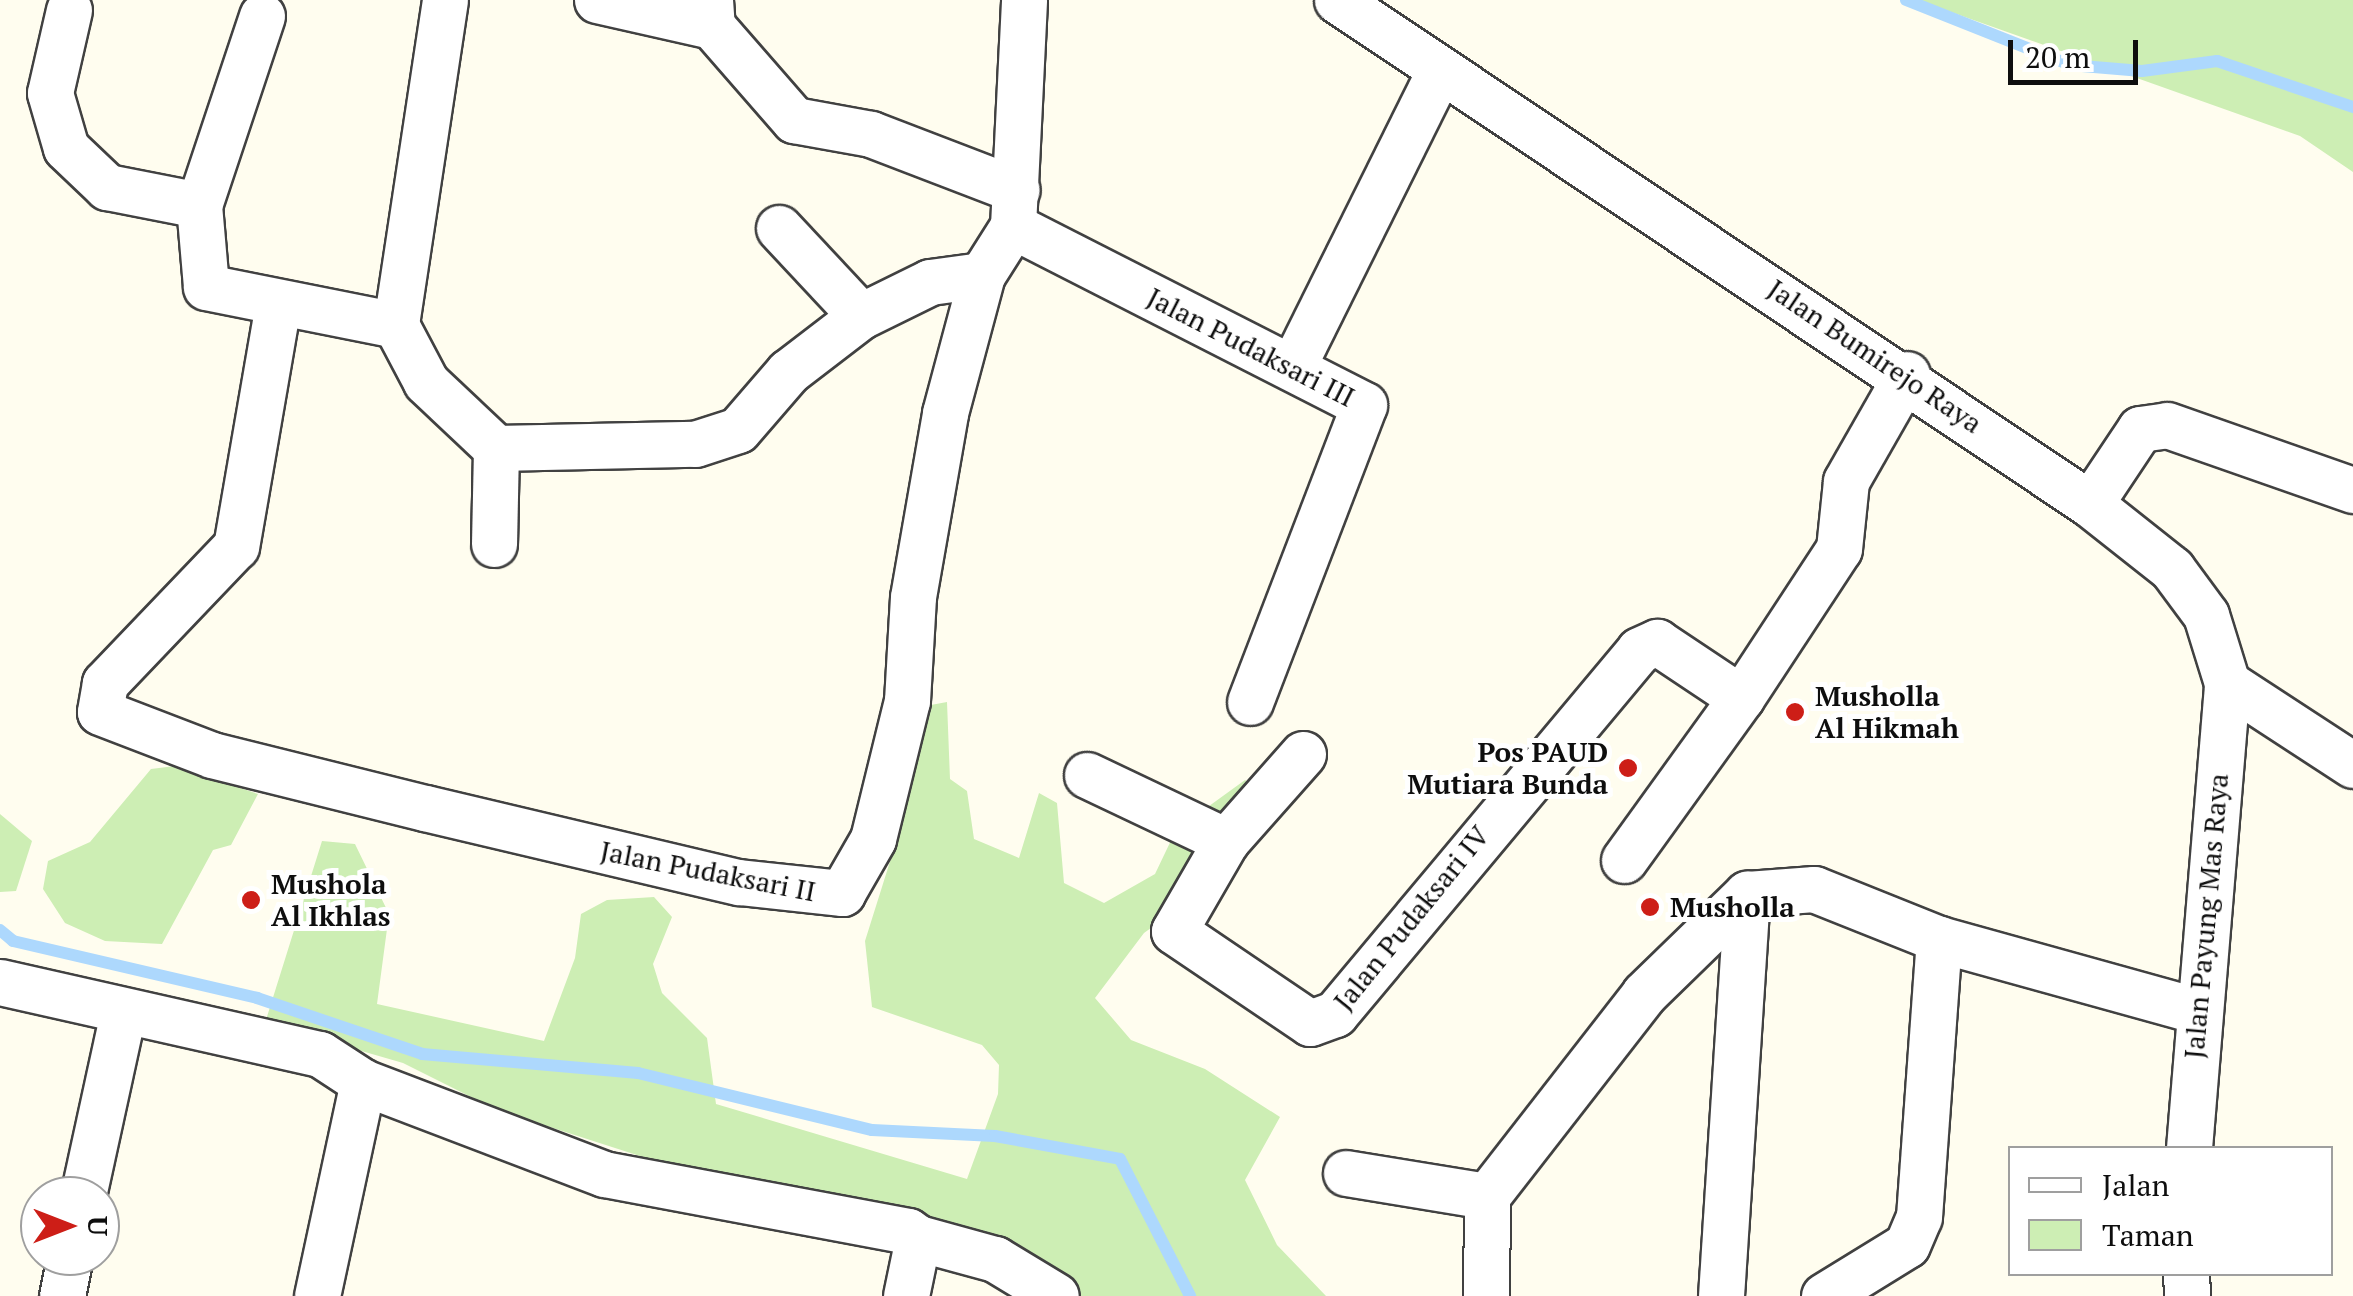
<!DOCTYPE html>
<style>
body{margin:0}
#map{position:relative;width:2353px;height:1296px;overflow:hidden;background:#fffdef;font-family:"PT Serif",serif}
div>[style]{position:absolute}
.green>*{inset:0;background:#cdeeb4}
.stream>*{height:12px;margin:-6px;padding:0 6px;transform-origin:6px;border-radius:6px;background:#add8fd}
.roads{filter:drop-shadow(2px 0 #414141) drop-shadow(-2px 0 #414141) drop-shadow(0 2px #414141) drop-shadow(0 -2px #414141)}
.minor>*{height:45px;margin:-22.5px;padding:0 22.5px;transform-origin:22.5px;border-radius:22.5px;background:#fff}
.dots>*{width:28px;height:28px;translate:-50% -50%;box-sizing:border-box;border:5px solid #fff;border-radius:50%}
span{translate:-50% -50%;white-space:nowrap;text-align:center;line-height:1.15;-webkit-text-stroke:10px #fff;paint-order:stroke}
.street-label{font-size:28px;color:#0e0e0e}
.poi-label{font-size:28px;color:#0e0e0e;font-weight:700}
.left{translate:0 -50%;text-align:left}
.right{translate:-100% -50%;text-align:right}
.legend{position:absolute;left:2008px;top:1146px;width:325px;height:130px;box-sizing:border-box;background:#fff;border:2px solid #9f9f9f;margin:0;padding:12px 18px;list-style:none;font-size:30px;color:#0e0e0e}
.legend li{display:flex;align-items:center;gap:20px;height:50px}
.legend b{width:50px;border:2px solid #9f9f9f}
.north{position:absolute;left:20px;top:1176px;width:100px;height:100px;box-sizing:border-box;background:#fff;border:2px solid #9f9f9f;border-radius:50%;rotate:90deg;font-size:28px;font-weight:700;line-height:40px;text-align:center;color:#0e0e0e}
.north::after{content:'';display:block;margin:auto;width:35px;height:45px;background:#cd1e17;clip-path:polygon(50% 0,100% 100%,50% 72%,0 100%)}
.scale{position:absolute;left:2008px;top:40px;width:130px;height:45px;box-sizing:border-box;border:5px solid #0e0e0e;border-top:0;padding-left:12px;font-size:30px;line-height:35px;white-space:nowrap;color:#0e0e0e;-webkit-text-stroke:8px #fff;paint-order:stroke}
</style>
<div id="map">
<div class="green">
<div style="clip-path:polygon(1917px 0,2353px 0,2353px 172px,2300px 136px)"></div>
<div style="clip-path:polygon(947px 702px,950px 779px,967px 791px,974px 839px,1019px 858px,1039px 793px,1057px 803px,1064px 883px,1104px 903px,1155px 874px,1176px 830px,1245px 780px,1269px 796px,1205px 889px,1144px 933px,1095px 998px,1131px 1040px,1205px 1069px,1280px 1117px,1245px 1180px,1277px 1245px,1326px 1296px,1075px 1296px,497px 1110px,403px 1063px,265px 1023px,322px 841px,355px 844px,389px 914px,377px 1004px,544px 1041px,575px 958px,581px 914px,607px 900px,654px 897px,672px 917px,653px 964px,662px 993px,707px 1038px,716px 1104px,967px 1179px,998px 1094px,999px 1065px,982px 1045px,872px 1007px,865px 941px,898px 836px,920px 707px)"></div>
<div style="clip-path:polygon(175px 766px,258px 794px,231px 845px,213px 850px,162px 944px,105px 941px,65px 923px,43px 889px,48px 861px,90px 842px,151px 769px)"></div>
<div style="clip-path:polygon(0 814px,32px 841px,16px 891px,0 892px)"></div>
</div>
<div class="stream">
<div style="left:1906px;top:0;width:176px;rotate:21.6deg"></div>
<div style="left:2070px;top:65px;width:72px;rotate:4.8deg"></div>
<div style="left:2142px;top:71px;width:76px;rotate:-7.6deg"></div>
<div style="left:2217px;top:61px;width:144px;rotate:18.7deg"></div>
<div style="left:0;top:930px;width:17px;rotate:40deg"></div>
<div style="left:13px;top:941px;width:251px;rotate:13.1deg"></div>
<div style="left:257px;top:998px;width:174px;rotate:18.7deg"></div>
<div style="left:422px;top:1054px;width:217px;rotate:5deg"></div>
<div style="left:638px;top:1073px;width:241px;rotate:13.7deg"></div>
<div style="left:872px;top:1130px;width:123px;rotate:2.8deg"></div>
<div style="left:995px;top:1136px;width:127px;rotate:10.4deg"></div>
<div style="left:1120px;top:1159px;width:154px;rotate:62.9deg"></div>
</div>
<div class="roads">
<div class="minor">
<div style="left:445px;top:0;width:329px;rotate:98.6deg"></div>
<div style="left:396px;top:325px;width:64px;rotate:62.2deg"></div>
<div style="left:426px;top:382px;width:96px;rotate:43.3deg"></div>
<div style="left:496px;top:448px;width:199px;rotate:-1.2deg"></div>
<div style="left:695px;top:444px;width:45px;rotate:-18deg"></div>
<div style="left:738px;top:430px;width:77px;rotate:-49.2deg"></div>
<div style="left:788px;top:372px;width:92px;rotate:-37.5deg"></div>
<div style="left:861px;top:316px;width:77px;rotate:-26.2deg"></div>
<div style="left:930px;top:282px;width:52px;rotate:-7.7deg"></div>
<div style="left:597px;top:0;width:118px;rotate:12.7deg"></div>
<div style="left:710px;top:0;width:26px;rotate:86deg"></div>
<div style="left:712px;top:26px;width:125px;rotate:48.9deg"></div>
<div style="left:794px;top:120px;width:78px;rotate:10.3deg"></div>
<div style="left:871px;top:134px;width:156px;rotate:21deg"></div>
<div style="left:1337px;top:0;width:906px;rotate:33.8deg"></div>
<div style="left:2090px;top:504px;width:105px;rotate:38.4deg"></div>
<div style="left:2172px;top:569px;width:57px;rotate:53.5deg"></div>
<div style="left:2206px;top:615px;width:71px;rotate:72.8deg"></div>
<div style="left:2227px;top:683px;width:150px;rotate:33.1deg"></div>
<div style="left:69px;top:10px;width:85px;rotate:102.9deg"></div>
<div style="left:50px;top:93px;width:57px;rotate:73.8deg"></div>
<div style="left:66px;top:148px;width:57px;rotate:43.6deg"></div>
<div style="left:107px;top:187px;width:94px;rotate:11.1deg"></div>
<div style="left:262px;top:16px;width:199px;rotate:108.4deg"></div>
<div style="left:199px;top:205px;width:82px;rotate:85.1deg"></div>
<div style="left:206px;top:287px;width:194px;rotate:11.3deg"></div>
<div style="left:1013px;top:226px;width:394px;rotate:27deg"></div>
<div style="left:1364px;top:405px;width:318px;rotate:111deg"></div>
<div style="left:779px;top:228px;width:120px;rotate:47deg"></div>
<div style="left:278px;top:304px;width:246px;rotate:99.8deg"></div>
<div style="left:236px;top:546px;width:190px;rotate:133.7deg"></div>
<div style="left:105px;top:683px;width:29px;rotate:100deg"></div>
<div style="left:100px;top:712px;width:120px;rotate:21deg"></div>
<div style="left:212px;top:755px;width:219px;rotate:14deg"></div>
<div style="left:425px;top:808px;width:323px;rotate:13.3deg"></div>
<div style="left:739px;top:882px;width:104px;rotate:6.1deg"></div>
<div style="left:842px;top:893px;width:62px;rotate:-60.1deg"></div>
<div style="left:873px;top:839px;width:142px;rotate:-76.2deg"></div>
<div style="left:907px;top:701px;width:104px;rotate:-86.7deg"></div>
<div style="left:913px;top:597px;width:187px;rotate:-80.1deg"></div>
<div style="left:945px;top:413px;width:143px;rotate:-75deg"></div>
<div style="left:982px;top:275px;width:58px;rotate:-57.7deg"></div>
<div style="left:1013px;top:226px;width:226px;rotate:-87.2deg"></div>
<div style="left:1293px;top:366px;width:328px;rotate:-63.6deg"></div>
<div style="left:2090px;top:504px;width:90px;rotate:-56.3deg"></div>
<div style="left:2140px;top:429px;width:27px;rotate:-8deg"></div>
<div style="left:2167px;top:425px;width:197px;rotate:19.3deg"></div>
<div style="left:494px;top:544px;width:96px;rotate:-88.8deg"></div>
<div style="left:1303px;top:754px;width:116px;rotate:131.5deg"></div>
<div style="left:1226px;top:841px;width:104px;rotate:120deg"></div>
<div style="left:1174px;top:931px;width:164px;rotate:34.1deg"></div>
<div style="left:1310px;top:1023px;width:27px;rotate:-20deg"></div>
<div style="left:1335px;top:1014px;width:474px;rotate:-50.1deg"></div>
<div style="left:1639px;top:650px;width:20px;rotate:-24deg"></div>
<div style="left:1657px;top:642px;width:101px;rotate:33.7deg"></div>
<div style="left:1741px;top:698px;width:178px;rotate:-56.7deg"></div>
<div style="left:1839px;top:549px;width:68px;rotate:-84.1deg"></div>
<div style="left:1846px;top:481px;width:123px;rotate:-60.3deg"></div>
<div style="left:1087px;top:775px;width:154px;rotate:25.4deg"></div>
<div style="left:1624px;top:860px;width:200px;rotate:-54.2deg"></div>
<div style="left:0;top:982px;width:328px;rotate:12.7deg"></div>
<div style="left:320px;top:1054px;width:51px;rotate:33.1deg"></div>
<div style="left:363px;top:1082px;width:258px;rotate:20.9deg"></div>
<div style="left:604px;top:1174px;width:309px;rotate:10.6deg"></div>
<div style="left:908px;top:1231px;width:12px;rotate:35deg"></div>
<div style="left:918px;top:1238px;width:59px;rotate:101.7deg"></div>
<div style="left:2189px;top:1148px;width:467px;rotate:-85.3deg"></div>
<div style="left:1346px;top:1173px;width:143px;rotate:9.3deg"></div>
<div style="left:1487px;top:1196px;width:256px;rotate:-52.1deg"></div>
<div style="left:1644px;top:994px;width:144px;rotate:-44.2deg"></div>
<div style="left:1747px;top:894px;width:67px;rotate:-4.3deg"></div>
<div style="left:1814px;top:889px;width:135px;rotate:21.8deg"></div>
<div style="left:1939px;top:939px;width:266px;rotate:15.5deg"></div>
<div style="left:83px;top:1196px;width:187px;rotate:-77.7deg"></div>
<div style="left:918px;top:1238px;width:80px;rotate:15.3deg"></div>
<div style="left:995px;top:1259px;width:71px;rotate:31.2deg"></div>
<div style="left:2186px;top:1274px;width:22px;rotate:87deg"></div>
<div style="left:62px;top:1296px;width:41px;rotate:-78.7deg"></div>
<div style="left:317px;top:1296px;width:219px;rotate:-77.9deg"></div>
<div style="left:1486px;top:1296px;width:100px;rotate:-89.4deg"></div>
<div style="left:1721px;top:1296px;width:403px;rotate:-86.3deg"></div>
<div style="left:1824px;top:1296px;width:97px;rotate:-31.6deg"></div>
<div style="left:1907px;top:1245px;width:30px;rotate:-67deg"></div>
<div style="left:1919px;top:1217px;width:279px;rotate:-85.9deg"></div>
</div>
</div>
<div class="dots">
<div style="left:1795px;top:712px;background:#cd1e17"></div>
<div style="left:1628px;top:768px;background:#cd1e17"></div>
<div style="left:251px;top:900px;background:#cd1e17"></div>
<div style="left:1650px;top:907px;background:#cd1e17"></div>
</div>
<div class="street-label">
<span style="left:1251px;top:347px;rotate:27deg">Jalan Pudaksari III</span>
<span style="left:1875px;top:356px;rotate:34deg">Jalan Bumirejo Raya</span>
<span style="left:708px;top:871px;rotate:11deg">Jalan Pudaksari II</span>
<span style="left:2206px;top:916px;rotate:-85deg">Jalan Payung Mas Raya</span>
<span style="left:1411px;top:918px;rotate:-51deg">Jalan Pudaksari IV</span>
</div>
<div class="poi-label">
<span class="left" style="left:1815px;top:712px">Musholla<br>Al Hikmah</span>
<span class="right" style="left:1608px;top:768px">Pos PAUD<br>Mutiara Bunda</span>
<span class="left" style="left:271px;top:900px">Mushola<br>Al Ikhlas</span>
<span class="left" style="left:1670px;top:907px">Musholla</span>
</div>
<ul class="legend">
<li><b style="height:12px;background:#fff"></b>Jalan</li>
<li><b style="height:28px;background:#cdeeb4"></b>Taman</li>
</ul>
<div class="north">U</div>
<div class="scale">20 m</div>
</div>
